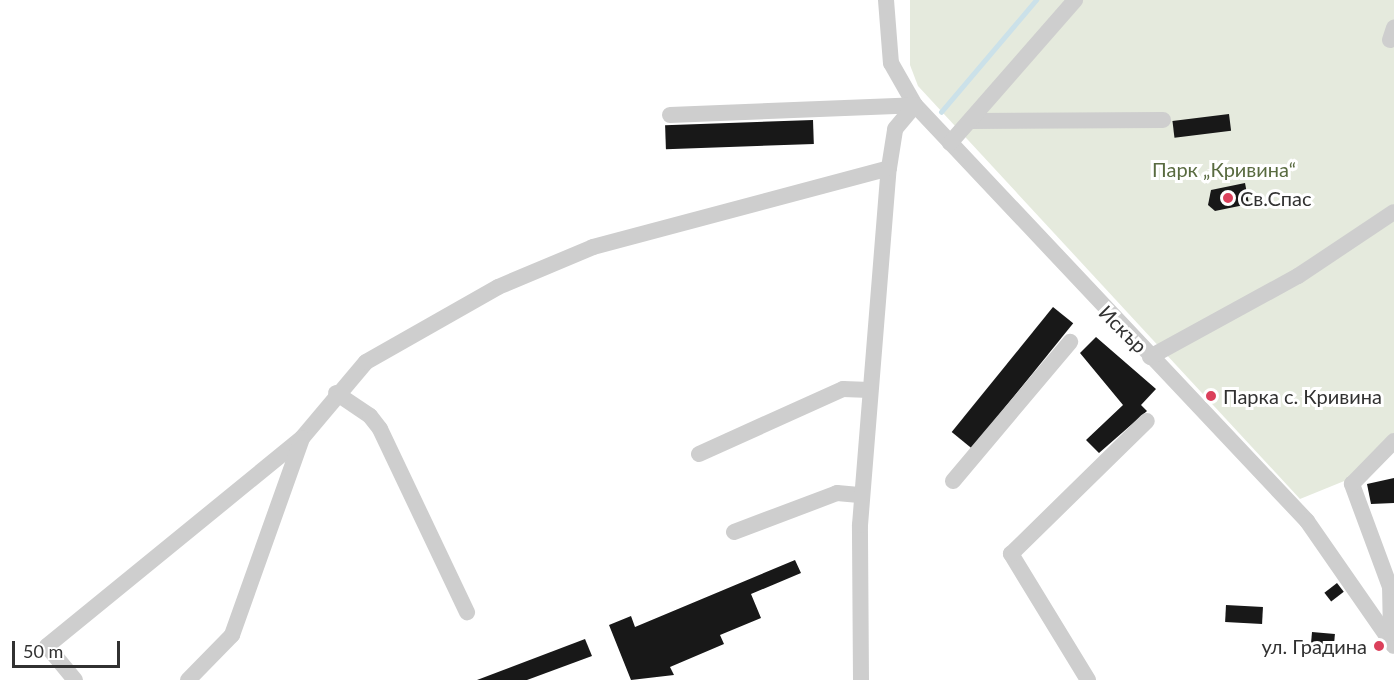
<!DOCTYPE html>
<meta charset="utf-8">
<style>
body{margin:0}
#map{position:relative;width:1394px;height:680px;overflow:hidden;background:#fff;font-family:Lato,sans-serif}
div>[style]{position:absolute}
.green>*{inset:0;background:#e5eadd}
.stream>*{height:4.5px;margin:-2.25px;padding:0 2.25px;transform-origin:2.25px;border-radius:2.25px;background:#cbe1e9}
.building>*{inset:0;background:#181818;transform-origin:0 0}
.minor>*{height:16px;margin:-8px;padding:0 8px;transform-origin:8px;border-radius:8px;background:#cecece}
.dots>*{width:16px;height:16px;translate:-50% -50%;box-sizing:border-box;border:3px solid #fff;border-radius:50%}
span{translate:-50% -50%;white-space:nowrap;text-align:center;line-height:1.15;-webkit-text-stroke:6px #fff;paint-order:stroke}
.park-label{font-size:20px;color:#596b40}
.poi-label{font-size:20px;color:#313131}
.left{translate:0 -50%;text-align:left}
.right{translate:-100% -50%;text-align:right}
.street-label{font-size:20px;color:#313131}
.scale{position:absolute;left:12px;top:641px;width:108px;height:27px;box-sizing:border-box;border:3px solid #313131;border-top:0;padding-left:8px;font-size:18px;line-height:21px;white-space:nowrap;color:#313131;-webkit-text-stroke:4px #fff;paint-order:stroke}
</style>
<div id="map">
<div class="green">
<div style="clip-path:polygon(910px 0,1394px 0,1394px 441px,1359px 475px,1300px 499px,918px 86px,910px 65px)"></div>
</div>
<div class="stream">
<div style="left:941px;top:112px;width:147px;rotate:-49.7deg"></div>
</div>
<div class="building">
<div style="left:1229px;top:114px;width:17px;height:57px;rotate:83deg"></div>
<div style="left:813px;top:120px;width:24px;height:148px;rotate:88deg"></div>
<div style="clip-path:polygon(1245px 183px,1249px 204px,1215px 211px,1208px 205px,1211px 190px)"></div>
<div style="left:1053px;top:307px;width:26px;height:161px;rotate:39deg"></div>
<div style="clip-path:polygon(1096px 337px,1156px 389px,1141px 405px,1147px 411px,1099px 453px,1086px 440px,1123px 405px,1080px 353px)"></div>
<div style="clip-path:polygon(1394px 478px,1394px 503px,1371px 504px,1367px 484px)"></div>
<div style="clip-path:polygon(795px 560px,801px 573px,751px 594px,761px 618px,720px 635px,724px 644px,670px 667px,674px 675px,631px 680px,609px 625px,631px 616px,635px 627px)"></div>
<div style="left:1337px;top:583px;width:11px;height:16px;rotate:52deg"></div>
<div style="left:1226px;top:605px;width:37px;height:17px;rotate:3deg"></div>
<div style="left:1312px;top:632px;width:23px;height:19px;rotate:5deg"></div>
<div style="clip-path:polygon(585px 639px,592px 656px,527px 680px,477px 680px)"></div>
</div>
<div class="minor">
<div style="left:886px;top:0;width:63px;rotate:85.5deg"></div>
<div style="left:891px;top:63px;width:48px;rotate:60.3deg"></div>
<div style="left:915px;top:105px;width:572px;rotate:46.7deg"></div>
<div style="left:1307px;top:521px;width:152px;rotate:55.2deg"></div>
<div style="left:1390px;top:40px;width:13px;rotate:-72deg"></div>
<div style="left:670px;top:115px;width:245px;rotate:-2.3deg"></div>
<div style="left:970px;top:121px;width:193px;rotate:-0.3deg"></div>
<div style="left:950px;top:143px;width:190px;rotate:-48.8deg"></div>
<div style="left:1150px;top:357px;width:169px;rotate:-28.7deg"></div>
<div style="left:1298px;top:276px;width:115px;rotate:-33.7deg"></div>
<div style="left:336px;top:393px;width:41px;rotate:34.1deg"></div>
<div style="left:370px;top:416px;width:16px;rotate:52deg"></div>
<div style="left:380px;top:429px;width:203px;rotate:64.6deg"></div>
<div style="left:699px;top:454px;width:158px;rotate:-24.3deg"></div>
<div style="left:843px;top:389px;width:27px;rotate:2deg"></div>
<div style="left:953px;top:481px;width:182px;rotate:-49.9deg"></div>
<div style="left:734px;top:532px;width:110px;rotate:-20.7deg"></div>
<div style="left:837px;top:493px;width:25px;rotate:5deg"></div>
<div style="left:1391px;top:633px;width:46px;rotate:-91.2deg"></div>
<div style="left:1390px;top:587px;width:110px;rotate:-110.3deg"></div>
<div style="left:1352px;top:484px;width:60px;rotate:-45.7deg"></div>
<div style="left:75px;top:680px;width:44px;rotate:-129.5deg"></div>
<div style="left:47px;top:646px;width:329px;rotate:-39.2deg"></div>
<div style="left:302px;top:438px;width:99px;rotate:-49.9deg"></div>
<div style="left:366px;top:362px;width:152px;rotate:-29.6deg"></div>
<div style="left:498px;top:287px;width:103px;rotate:-22.8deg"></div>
<div style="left:593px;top:247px;width:306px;rotate:-14.9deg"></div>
<div style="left:188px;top:680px;width:63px;rotate:-45.6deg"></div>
<div style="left:232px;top:635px;width:209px;rotate:-70.4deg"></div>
<div style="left:861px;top:680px;width:155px;rotate:-90.4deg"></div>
<div style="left:860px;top:525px;width:358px;rotate:-85.4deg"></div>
<div style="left:889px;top:168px;width:39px;rotate:-81deg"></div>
<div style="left:895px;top:129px;width:31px;rotate:-50deg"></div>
<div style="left:1088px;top:680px;width:148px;rotate:-121.4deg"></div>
<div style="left:1011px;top:554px;width:190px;rotate:-44.4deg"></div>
</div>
<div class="dots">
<div style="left:1228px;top:198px;background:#db405b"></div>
<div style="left:1211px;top:396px;background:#db405b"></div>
<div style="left:1379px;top:646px;background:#db405b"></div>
</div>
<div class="park-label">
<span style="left:1224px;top:169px">Парк „Кривина“</span>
</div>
<div class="poi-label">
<span class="left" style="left:1240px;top:198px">Св.Спас</span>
<span class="left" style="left:1223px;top:396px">Парка с. Кривина</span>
<span class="right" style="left:1367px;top:646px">ул. Градина</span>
</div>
<div class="street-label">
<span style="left:1123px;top:329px;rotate:45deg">Искър</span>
</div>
<div class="scale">50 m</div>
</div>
